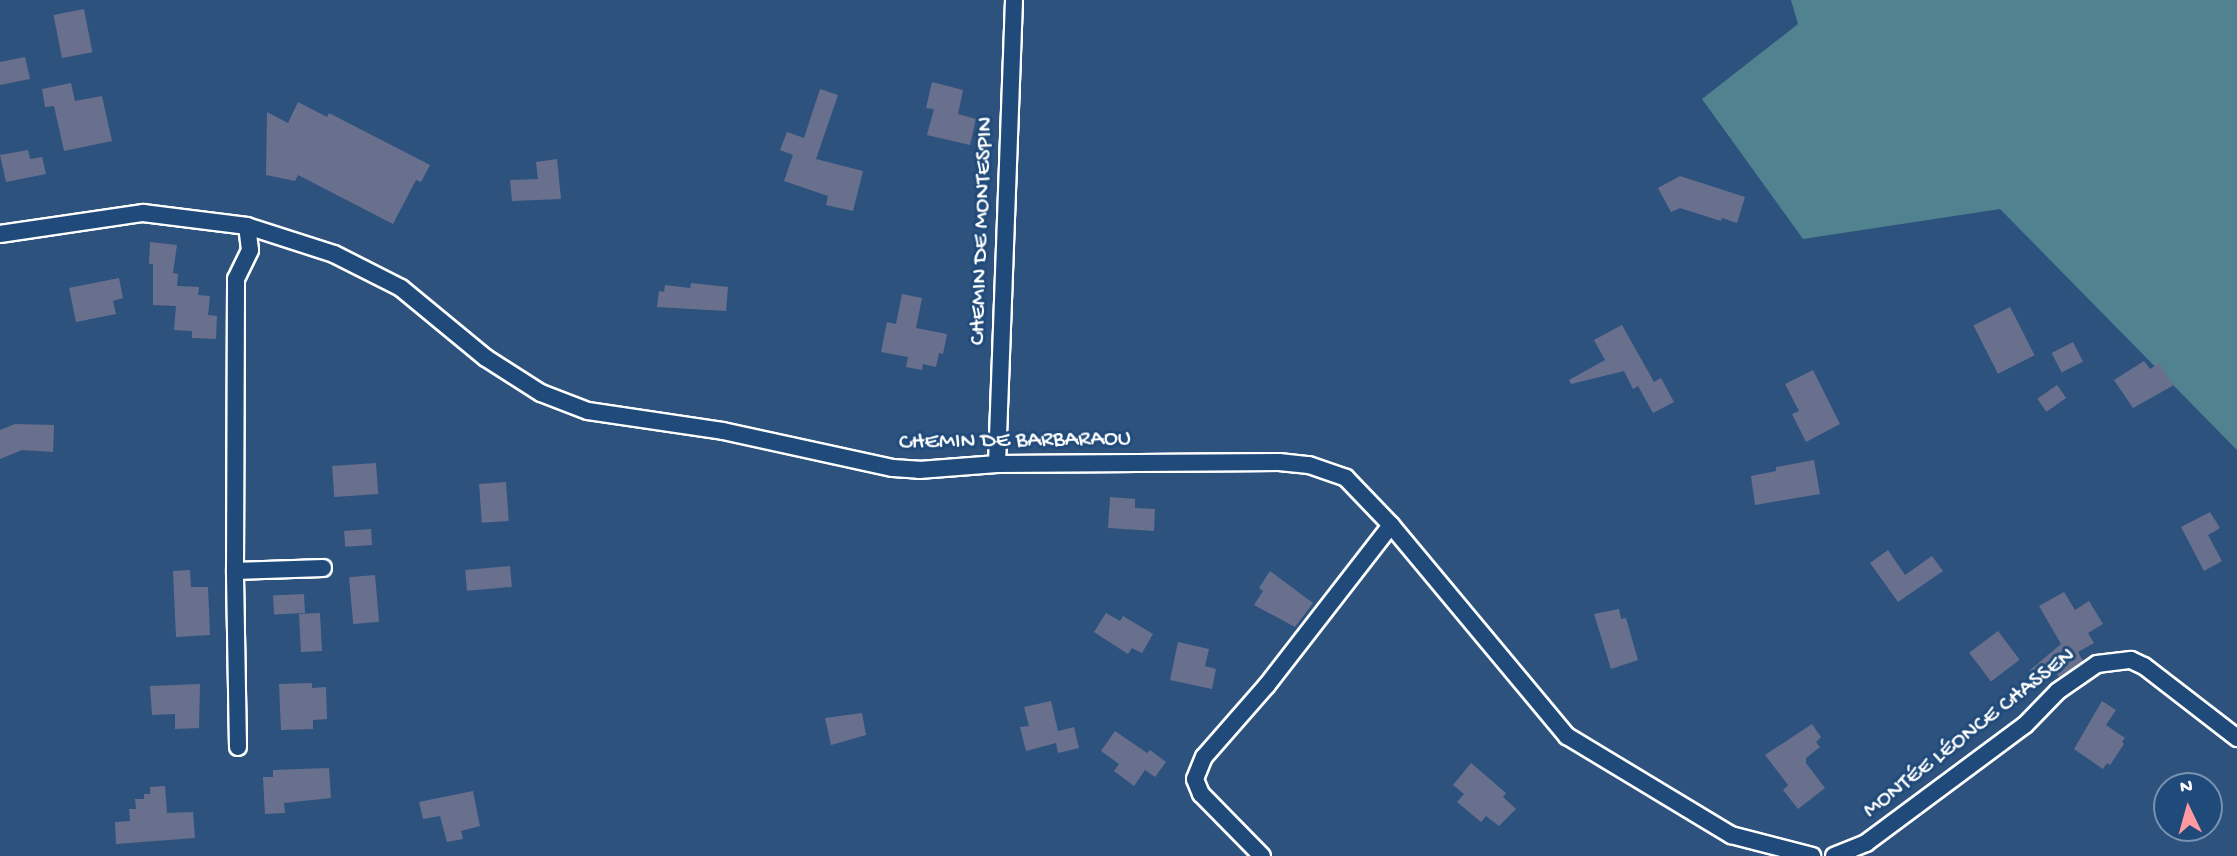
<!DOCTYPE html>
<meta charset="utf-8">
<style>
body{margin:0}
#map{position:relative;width:2237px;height:856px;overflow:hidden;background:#2e527e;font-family:"Gochi Hand",sans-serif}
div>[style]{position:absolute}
.green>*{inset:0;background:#50838f}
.building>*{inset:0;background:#69708d;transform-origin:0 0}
.roads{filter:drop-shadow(2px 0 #fff) drop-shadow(-2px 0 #fff) drop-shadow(0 2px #fff) drop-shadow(0 -2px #fff)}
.minor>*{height:16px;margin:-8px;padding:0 8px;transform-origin:8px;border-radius:8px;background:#1f4a7a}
span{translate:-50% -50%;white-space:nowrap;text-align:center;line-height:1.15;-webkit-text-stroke:6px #1f4a7a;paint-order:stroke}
.street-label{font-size:23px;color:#fff}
.north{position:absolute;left:2153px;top:772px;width:70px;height:70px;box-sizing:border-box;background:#1f4a7a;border:2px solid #7992af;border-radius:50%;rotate:355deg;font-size:19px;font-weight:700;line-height:28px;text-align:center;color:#fff}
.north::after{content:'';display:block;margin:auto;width:24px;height:32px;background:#ff9aa2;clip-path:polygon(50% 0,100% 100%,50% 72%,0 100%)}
</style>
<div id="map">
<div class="green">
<div style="clip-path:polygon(1791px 0,2237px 0,2237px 450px,2000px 209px,1803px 239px,1702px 99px,1798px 24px)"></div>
</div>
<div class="building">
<div style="left:84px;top:9px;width:44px;height:31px;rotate:79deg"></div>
<div style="clip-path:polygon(25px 57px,30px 79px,0 85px,0 62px)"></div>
<div style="clip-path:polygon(932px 82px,963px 90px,958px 114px,976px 119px,970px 145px,927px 135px,934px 109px,926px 108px)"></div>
<div style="clip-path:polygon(71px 83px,75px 101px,102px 96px,112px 141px,64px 151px,54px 106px,45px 107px,42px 89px)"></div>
<div style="clip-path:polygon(820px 89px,838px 95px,816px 159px,863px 171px,853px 211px,826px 205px,828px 196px,784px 181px,793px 155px,780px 150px,787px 132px,804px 138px)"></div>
<div style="clip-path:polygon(298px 102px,327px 117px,329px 113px,430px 165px,421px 182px,416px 180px,393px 224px,298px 175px,295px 181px,266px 175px,267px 112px,288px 123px)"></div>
<div style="clip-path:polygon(28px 150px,30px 159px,42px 157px,46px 174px,6px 182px,0 155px)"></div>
<div style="clip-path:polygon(557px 159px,561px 199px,512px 201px,510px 180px,538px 179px,536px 162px)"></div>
<div style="clip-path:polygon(1680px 176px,1745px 197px,1737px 223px,1722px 218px,1721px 221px,1680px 208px,1671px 212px,1658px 188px)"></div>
<div style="clip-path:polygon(150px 242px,177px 245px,173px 273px,178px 274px,177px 286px,199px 287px,198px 295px,210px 296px,208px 315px,217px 316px,216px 339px,192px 338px,192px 331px,174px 330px,176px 306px,153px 305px,153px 264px,149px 264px)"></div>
<div style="clip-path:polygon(119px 278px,123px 298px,113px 301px,116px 314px,76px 322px,69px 288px)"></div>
<div style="clip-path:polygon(691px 283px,728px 287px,726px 311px,657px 307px,659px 291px,664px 292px,665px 285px,690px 288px)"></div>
<div style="clip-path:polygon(902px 294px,922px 298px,916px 328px,947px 334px,943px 354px,939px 353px,936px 367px,923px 364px,922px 370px,906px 367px,908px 357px,881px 352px,887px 322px,896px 324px)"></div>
<div style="left:2010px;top:307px;width:54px;height:41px;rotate:63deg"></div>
<div style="clip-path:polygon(1622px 325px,1654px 382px,1661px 378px,1674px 402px,1653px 413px,1638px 386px,1633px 389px,1624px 371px,1571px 384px,1569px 380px,1605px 360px,1594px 340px)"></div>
<div style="left:2073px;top:342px;width:22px;height:24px;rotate:63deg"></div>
<div style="clip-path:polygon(2144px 361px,2150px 369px,2159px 363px,2174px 385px,2133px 408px,2114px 380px)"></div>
<div style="clip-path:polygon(1813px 370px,1840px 424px,1806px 442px,1792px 414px,1799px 411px,1785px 384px)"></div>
<div style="left:2057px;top:385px;width:16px;height:24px;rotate:55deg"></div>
<div style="clip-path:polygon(15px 424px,54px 425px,53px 452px,22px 450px,0 459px,0 430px)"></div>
<div style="clip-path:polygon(1814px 460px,1820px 494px,1755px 505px,1751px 476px,1776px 471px,1776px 467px)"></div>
<div style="left:376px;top:463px;width:31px;height:44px;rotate:86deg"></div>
<div style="left:506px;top:482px;width:39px;height:27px;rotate:86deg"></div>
<div style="clip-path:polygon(1110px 497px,1135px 499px,1135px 508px,1155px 509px,1154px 531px,1108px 528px)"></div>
<div style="clip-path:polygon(2210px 512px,2220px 528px,2208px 535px,2222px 561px,2204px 571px,2181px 527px)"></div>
<div style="left:371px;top:529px;width:16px;height:27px;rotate:86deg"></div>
<div style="clip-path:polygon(1888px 550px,1905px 575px,1932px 556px,1943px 571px,1898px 602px,1870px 563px)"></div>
<div style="left:510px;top:566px;width:21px;height:45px;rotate:85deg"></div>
<div style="clip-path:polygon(190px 570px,191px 587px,208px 587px,210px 635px,176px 637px,173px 571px)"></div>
<div style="clip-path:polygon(1270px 571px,1313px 603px,1295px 627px,1254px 605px,1263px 591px,1259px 588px)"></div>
<div style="left:375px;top:575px;width:47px;height:26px;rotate:85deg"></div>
<div style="clip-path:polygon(2064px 592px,2075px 610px,2089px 601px,2103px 624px,2088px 633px,2094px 643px,2078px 652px,2083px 661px,2059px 677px,2054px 670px,2039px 683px,2029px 671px,2061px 644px,2039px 606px)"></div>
<div style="left:304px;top:594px;width:19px;height:31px;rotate:87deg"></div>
<div style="clip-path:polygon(1619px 609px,1621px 619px,1626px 618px,1638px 660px,1611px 669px,1594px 614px)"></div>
<div style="left:320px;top:613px;width:38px;height:21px;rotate:87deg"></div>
<div style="clip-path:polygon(1106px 613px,1120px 621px,1123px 616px,1153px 634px,1142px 653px,1132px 648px,1128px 654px,1094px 632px)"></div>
<div style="left:1998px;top:631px;width:36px;height:36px;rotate:53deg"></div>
<div style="clip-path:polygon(1178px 642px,1209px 649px,1205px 666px,1216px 669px,1212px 689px,1170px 680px)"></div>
<div style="clip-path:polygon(312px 683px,312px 688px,326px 687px,327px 719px,313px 720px,313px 729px,281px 730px,279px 684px)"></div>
<div style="clip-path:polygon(200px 684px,199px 728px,175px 729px,175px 714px,152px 715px,150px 686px)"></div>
<div style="clip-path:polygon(1051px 701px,1058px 731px,1074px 727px,1079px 748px,1058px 753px,1056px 743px,1026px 751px,1020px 727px,1029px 726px,1024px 707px)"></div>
<div style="clip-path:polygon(2102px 701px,2116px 710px,2106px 725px,2125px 738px,2122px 742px,2124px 744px,2110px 765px,2107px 763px,2103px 769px,2074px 749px)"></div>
<div style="clip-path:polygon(862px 713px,866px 735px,831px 745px,825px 718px)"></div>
<div style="clip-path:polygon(1812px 724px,1821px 737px,1816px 742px,1820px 747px,1806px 758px,1806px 763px,1825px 788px,1798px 809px,1783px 790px,1788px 785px,1765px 755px)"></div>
<div style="clip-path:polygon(1115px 731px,1147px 753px,1150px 750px,1166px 762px,1155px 777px,1145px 770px,1134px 786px,1114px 771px,1119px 764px,1101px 751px)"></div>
<div style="clip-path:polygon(1471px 763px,1506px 793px,1503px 797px,1516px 809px,1499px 826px,1486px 816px,1481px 822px,1457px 802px,1464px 794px,1453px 785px)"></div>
<div style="clip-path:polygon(329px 768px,331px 798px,284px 803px,285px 813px,265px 814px,263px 777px,273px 777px,273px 770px)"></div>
<div style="clip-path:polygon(165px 786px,167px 813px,193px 812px,195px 838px,116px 844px,115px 822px,130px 821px,129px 809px,136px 809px,135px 799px,144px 799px,144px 794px,150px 794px,150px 787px)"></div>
<div style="clip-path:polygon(473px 791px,480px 826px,461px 831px,463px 839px,447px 842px,440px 816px,423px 819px,419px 802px)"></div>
</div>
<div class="roads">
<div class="minor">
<div style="left:0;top:234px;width:145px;rotate:-8.4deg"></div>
<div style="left:143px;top:213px;width:105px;rotate:7.1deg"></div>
<div style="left:247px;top:226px;width:91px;rotate:17.8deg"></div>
<div style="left:334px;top:254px;width:75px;rotate:26.9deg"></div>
<div style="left:401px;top:288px;width:110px;rotate:39.5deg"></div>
<div style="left:486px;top:358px;width:65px;rotate:32.5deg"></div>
<div style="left:541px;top:393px;width:50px;rotate:21deg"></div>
<div style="left:588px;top:411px;width:136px;rotate:8.4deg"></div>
<div style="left:723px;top:431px;width:174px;rotate:12.3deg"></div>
<div style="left:893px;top:468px;width:26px;rotate:4deg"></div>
<div style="left:919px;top:470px;width:78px;rotate:-4.4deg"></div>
<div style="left:997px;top:464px;width:282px;rotate:-0.4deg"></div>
<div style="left:1279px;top:462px;width:30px;rotate:6deg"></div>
<div style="left:1309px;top:465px;width:39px;rotate:19deg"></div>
<div style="left:1346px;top:478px;width:65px;rotate:46.2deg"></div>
<div style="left:1391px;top:525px;width:275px;rotate:50.2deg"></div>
<div style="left:1567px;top:736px;width:192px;rotate:31.1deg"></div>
<div style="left:1731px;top:835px;width:84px;rotate:14.5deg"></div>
<div style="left:997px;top:464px;width:464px;rotate:-87.9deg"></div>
<div style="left:235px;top:571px;width:88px;rotate:-2deg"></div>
<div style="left:238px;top:747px;width:176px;rotate:-91deg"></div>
<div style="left:235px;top:571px;width:292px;rotate:-89.8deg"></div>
<div style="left:236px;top:279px;width:32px;rotate:-64deg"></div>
<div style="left:250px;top:250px;width:24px;rotate:-97deg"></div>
<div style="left:1262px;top:856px;width:87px;rotate:-134.5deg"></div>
<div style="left:1201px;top:794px;width:16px;rotate:-112deg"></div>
<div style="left:1195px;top:779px;width:24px;rotate:-68deg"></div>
<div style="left:1204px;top:757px;width:96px;rotate:-48.8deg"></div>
<div style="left:1267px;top:685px;width:202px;rotate:-52.2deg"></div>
<div style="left:1834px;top:856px;width:35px;rotate:-22deg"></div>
<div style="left:1866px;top:843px;width:198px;rotate:-36.6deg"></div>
<div style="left:2025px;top:725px;width:47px;rotate:-45.9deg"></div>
<div style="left:2058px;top:691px;width:47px;rotate:-34.7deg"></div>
<div style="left:2097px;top:664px;width:34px;rotate:-7deg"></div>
<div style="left:2131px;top:660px;width:14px;rotate:25deg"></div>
<div style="left:2144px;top:666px;width:118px;rotate:37.7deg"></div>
</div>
</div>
<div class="street-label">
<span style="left:983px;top:231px;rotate:-88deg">CHEMIN DE MONTESPIN</span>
<span style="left:1015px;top:442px;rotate:-1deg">CHEMIN DE BARBARAOU</span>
<span style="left:1970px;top:734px;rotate:-38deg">MONTÉE LÉONCE CHASSEN</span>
</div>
<div class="north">N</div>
</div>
